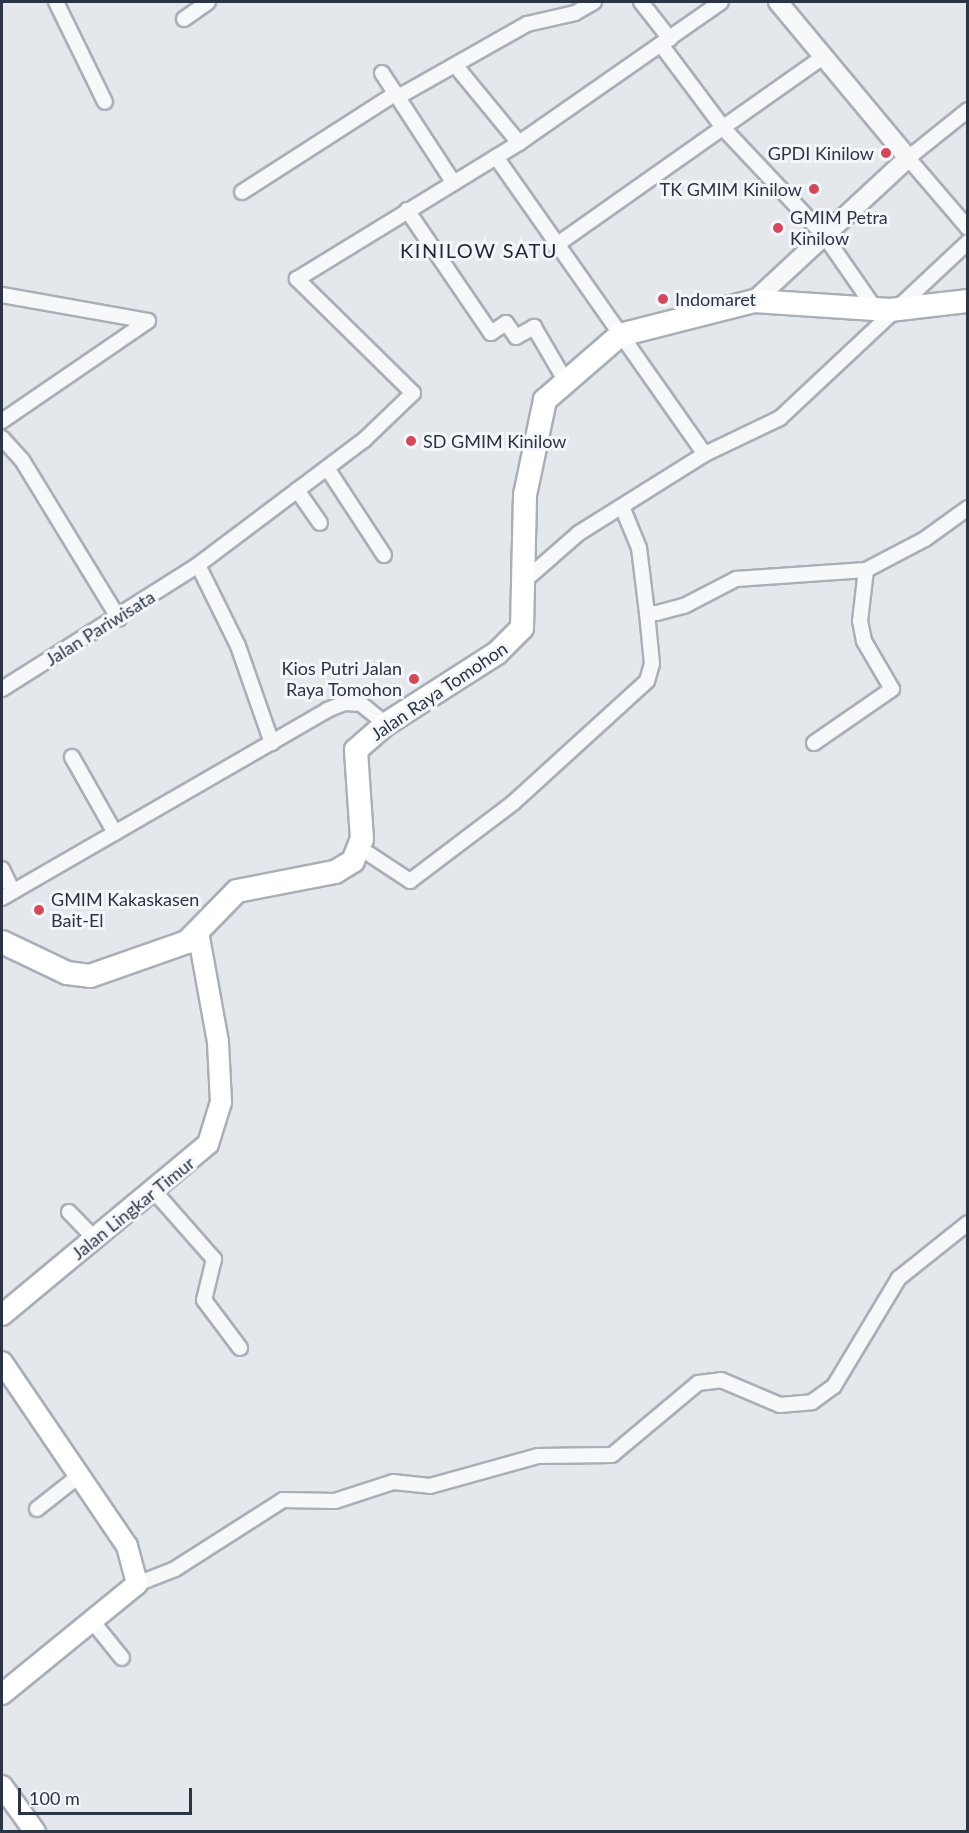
<!DOCTYPE html>
<style>
body{margin:0}
#map{position:relative;width:969px;height:1833px;overflow:hidden;background:#e4e7ec;font-family:Lato,sans-serif}
div>[style]{position:absolute}
.roads{filter:drop-shadow(2px 0 #a9aeb7) drop-shadow(-2px 0 #a9aeb7) drop-shadow(0 2px #a9aeb7) drop-shadow(0 -2px #a9aeb7)}
.minor>*{height:14px;margin:-7px;padding:0 7px;transform-origin:7px;border-radius:7px;background:#f7f8fa}
.tertiary>*{height:18px;margin:-9px;padding:0 9px;transform-origin:9px;border-radius:9px;background:#f7f8fa}
.secondary>*{height:20px;margin:-10px;padding:0 10px;transform-origin:10px;border-radius:10px;background:#fff}
.trunk>*{height:22px;margin:-11px;padding:0 11px;transform-origin:11px;border-radius:11px;background:#fff}
.dots>*{width:16px;height:16px;translate:-50% -50%;box-sizing:border-box;border:3px solid #f4f6f9;border-radius:50%}
span{translate:-50% -50%;white-space:nowrap;text-align:center;line-height:1.15;-webkit-text-stroke:6px #f4f6f9;paint-order:stroke}
.poi-label{font-size:18px;color:#2b3445}
.right{translate:-100% -50%;text-align:right}
.left{translate:0 -50%;text-align:left}
.street-label{font-size:18px;color:#2b3445}
.neighbourhood-label{font-size:20px;color:#1d2536;letter-spacing:1.5px}
.frame{position:absolute;inset:0;border:3px solid #2b3445;pointer-events:none}
.scale{position:absolute;left:18px;top:1788px;width:174px;height:27px;box-sizing:border-box;border:3px solid #2b3445;border-top:0;padding-left:8px;font-size:18px;line-height:21px;white-space:nowrap;color:#2b3445;-webkit-text-stroke:4px #f4f6f9;paint-order:stroke}
</style>
<div id="map">
<div class="roads">
<div class="minor">
<div style="left:56px;top:2px;width:111px;rotate:63.9deg"></div>
<div style="left:641px;top:2px;width:47px;rotate:51.9deg"></div>
<div style="left:184px;top:19px;width:29px;rotate:-35deg"></div>
<div style="left:662px;top:46px;width:104px;rotate:53.2deg"></div>
<div style="left:724px;top:129px;width:146px;rotate:46.7deg"></div>
<div style="left:824px;top:235px;width:88px;rotate:55.2deg"></div>
<div style="left:455px;top:65px;width:101px;rotate:50.6deg"></div>
<div style="left:382px;top:73px;width:130px;rotate:56.9deg"></div>
<div style="left:398px;top:97px;width:148px;rotate:-29.5deg"></div>
<div style="left:527px;top:24px;width:49px;rotate:-12.9deg"></div>
<div style="left:575px;top:13px;width:22px;rotate:-30deg"></div>
<div style="left:968px;top:110px;width:77px;rotate:141.3deg"></div>
<div style="left:908px;top:158px;width:92px;rotate:49.4deg"></div>
<div style="left:496px;top:157px;width:363px;rotate:54.9deg"></div>
<div style="left:242px;top:192px;width:183px;rotate:-32.7deg"></div>
<div style="left:407px;top:210px;width:149px;rotate:55.7deg"></div>
<div style="left:491px;top:333px;width:18px;rotate:-34deg"></div>
<div style="left:506px;top:323px;width:17px;rotate:54deg"></div>
<div style="left:516px;top:337px;width:21px;rotate:-29deg"></div>
<div style="left:534px;top:327px;width:61px;rotate:59.7deg"></div>
<div style="left:555px;top:246px;width:327px;rotate:-35.2deg"></div>
<div style="left:2px;top:295px;width:148px;rotate:10.1deg"></div>
<div style="left:2px;top:421px;width:177px;rotate:-34.4deg"></div>
<div style="left:2px;top:438px;width:30px;rotate:48deg"></div>
<div style="left:22px;top:460px;width:186px;rotate:58.6deg"></div>
<div style="left:327px;top:468px;width:104px;rotate:56.8deg"></div>
<div style="left:297px;top:490px;width:40px;rotate:55.1deg"></div>
<div style="left:623px;top:509px;width:42px;rotate:67.7deg"></div>
<div style="left:639px;top:548px;width:65px;rotate:83deg"></div>
<div style="left:647px;top:613px;width:10px"></div>
<div style="left:657px;top:613px;width:28px;rotate:-15deg"></div>
<div style="left:684px;top:606px;width:59px;rotate:-27.4deg"></div>
<div style="left:736px;top:579px;width:130px;rotate:-4deg"></div>
<div style="left:866px;top:570px;width:67px;rotate:-27.7deg"></div>
<div style="left:925px;top:539px;width:53px;rotate:-35.8deg"></div>
<div style="left:198px;top:565px;width:90px;rotate:63.7deg"></div>
<div style="left:238px;top:646px;width:103px;rotate:70.7deg"></div>
<div style="left:523px;top:582px;width:74px;rotate:-41.2deg"></div>
<div style="left:579px;top:533px;width:149px;rotate:-32.1deg"></div>
<div style="left:705px;top:454px;width:83px;rotate:-25.6deg"></div>
<div style="left:780px;top:418px;width:258px;rotate:-43.1deg"></div>
<div style="left:2px;top:689px;width:232px;rotate:-32.3deg"></div>
<div style="left:198px;top:565px;width:208px;rotate:-37deg"></div>
<div style="left:364px;top:440px;width:68px;rotate:-43.8deg"></div>
<div style="left:413px;top:393px;width:163px;rotate:-135.5deg"></div>
<div style="left:297px;top:279px;width:260px;rotate:-31.5deg"></div>
<div style="left:519px;top:143px;width:246px;rotate:-34.9deg"></div>
<div style="left:814px;top:743px;width:95px;rotate:-34.7deg"></div>
<div style="left:892px;top:689px;width:56px;rotate:-120.3deg"></div>
<div style="left:864px;top:641px;width:20px;rotate:-101deg"></div>
<div style="left:860px;top:621px;width:51px;rotate:-83.3deg"></div>
<div style="left:72px;top:757px;width:87px;rotate:60.5deg"></div>
<div style="left:360px;top:848px;width:60px;rotate:33.4deg"></div>
<div style="left:410px;top:881px;width:129px;rotate:-37.1deg"></div>
<div style="left:513px;top:803px;width:181px;rotate:-42.3deg"></div>
<div style="left:647px;top:681px;width:18px;rotate:-74deg"></div>
<div style="left:652px;top:664px;width:51px;rotate:-95.6deg"></div>
<div style="left:2px;top:869px;width:25px;rotate:64deg"></div>
<div style="left:2px;top:898px;width:375px;rotate:-30deg"></div>
<div style="left:327px;top:710px;width:18px;rotate:-22deg"></div>
<div style="left:344px;top:703px;width:17px;rotate:3deg"></div>
<div style="left:361px;top:704px;width:32px;rotate:39deg"></div>
<div style="left:154px;top:1191px;width:91px;rotate:48.6deg"></div>
<div style="left:214px;top:1259px;width:42px;rotate:103.7deg"></div>
<div style="left:204px;top:1300px;width:60px;rotate:53.1deg"></div>
<div style="left:69px;top:1212px;width:37px;rotate:46deg"></div>
<div style="left:37px;top:1509px;width:55px;rotate:-38.3deg"></div>
<div style="left:137px;top:1584px;width:41px;rotate:-21.5deg"></div>
<div style="left:175px;top:1569px;width:128px;rotate:-32.6deg"></div>
<div style="left:283px;top:1500px;width:52px;rotate:1.1deg"></div>
<div style="left:335px;top:1501px;width:61px;rotate:-18.1deg"></div>
<div style="left:393px;top:1482px;width:37px;rotate:6deg"></div>
<div style="left:430px;top:1486px;width:112px;rotate:-15.5deg"></div>
<div style="left:538px;top:1456px;width:74px;rotate:-0.8deg"></div>
<div style="left:612px;top:1455px;width:112px;rotate:-39.9deg"></div>
<div style="left:698px;top:1383px;width:23px;rotate:-7deg"></div>
<div style="left:721px;top:1380px;width:64px;rotate:23deg"></div>
<div style="left:780px;top:1405px;width:32px;rotate:-5deg"></div>
<div style="left:812px;top:1402px;width:27px;rotate:-36deg"></div>
<div style="left:834px;top:1386px;width:126px;rotate:-59deg"></div>
<div style="left:899px;top:1278px;width:88px;rotate:-38.6deg"></div>
<div style="left:93px;top:1622px;width:46px;rotate:51.1deg"></div>
</div>
<div class="tertiary">
<div style="left:754px;top:301px;width:210px;rotate:-42.9deg"></div>
<div style="left:908px;top:158px;width:203px;rotate:-129.8deg"></div>
</div>
<div class="secondary">
<div style="left:2px;top:1315px;width:268px;rotate:-39.7deg"></div>
<div style="left:208px;top:1144px;width:44px;rotate:-72.8deg"></div>
<div style="left:221px;top:1102px;width:60px;rotate:-92.9deg"></div>
<div style="left:218px;top:1042px;width:112px;rotate:-100.3deg"></div>
<div style="left:2px;top:1362px;width:222px;rotate:55.8deg"></div>
<div style="left:127px;top:1546px;width:39px;rotate:75deg"></div>
<div style="left:137px;top:1584px;width:174px;rotate:140.8deg"></div>
<div style="left:2px;top:1786px;width:57px;rotate:54.3deg"></div>
</div>
<div class="trunk">
<div style="left:2px;top:942px;width:72px;rotate:25.5deg"></div>
<div style="left:67px;top:973px;width:23px;rotate:7deg"></div>
<div style="left:90px;top:976px;width:103px;rotate:-19.3deg"></div>
<div style="left:187px;top:942px;width:71px;rotate:-45.6deg"></div>
<div style="left:237px;top:891px;width:100px;rotate:-11deg"></div>
<div style="left:335px;top:872px;width:21px;rotate:-31deg"></div>
<div style="left:353px;top:861px;width:24px;rotate:-68deg"></div>
<div style="left:362px;top:839px;width:89px;rotate:-93.9deg"></div>
<div style="left:356px;top:750px;width:40px;rotate:-41deg"></div>
<div style="left:386px;top:724px;width:132px;rotate:-32.6deg"></div>
<div style="left:497px;top:653px;width:35px;rotate:-45deg"></div>
<div style="left:522px;top:628px;width:133px;rotate:-88.7deg"></div>
<div style="left:525px;top:495px;width:97px;rotate:-78.1deg"></div>
<div style="left:545px;top:400px;width:99px;rotate:-40.9deg"></div>
<div style="left:620px;top:335px;width:138px;rotate:-14.2deg"></div>
<div style="left:754px;top:301px;width:136px;rotate:3.8deg"></div>
<div style="left:890px;top:310px;width:79px;rotate:-6.6deg"></div>
</div>
</div>
<div class="dots">
<div style="left:886px;top:153px;background:#d1495b"></div>
<div style="left:814px;top:189px;background:#d1495b"></div>
<div style="left:778px;top:228px;background:#d1495b"></div>
<div style="left:663px;top:299px;background:#d1495b"></div>
<div style="left:411px;top:441px;background:#d1495b"></div>
<div style="left:414px;top:679px;background:#d1495b"></div>
<div style="left:39px;top:910px;background:#d1495b"></div>
</div>
<div class="poi-label">
<span class="right" style="left:874px;top:153px">GPDI Kinilow</span>
<span class="right" style="left:802px;top:189px">TK GMIM Kinilow</span>
<span class="left" style="left:790px;top:228px">GMIM Petra<br>Kinilow</span>
<span class="left" style="left:675px;top:299px">Indomaret</span>
<span class="left" style="left:423px;top:441px">SD GMIM Kinilow</span>
<span class="right" style="left:402px;top:679px">Kios Putri Jalan<br>Raya Tomohon</span>
<span class="left" style="left:51px;top:910px">GMIM Kakaskasen<br>Bait-El</span>
</div>
<div class="street-label">
<span style="left:100px;top:628px;rotate:-32deg">Jalan Pariwisata</span>
<span style="left:439px;top:691px;rotate:-34deg">Jalan Raya Tomohon</span>
<span style="left:133px;top:1208px;rotate:-39deg">Jalan Lingkar Timur</span>
</div>
<div class="neighbourhood-label">
<span style="left:479px;top:250px">KINILOW SATU</span>
</div>
<div class="frame"></div>
<div class="scale">100 m</div>
</div>
